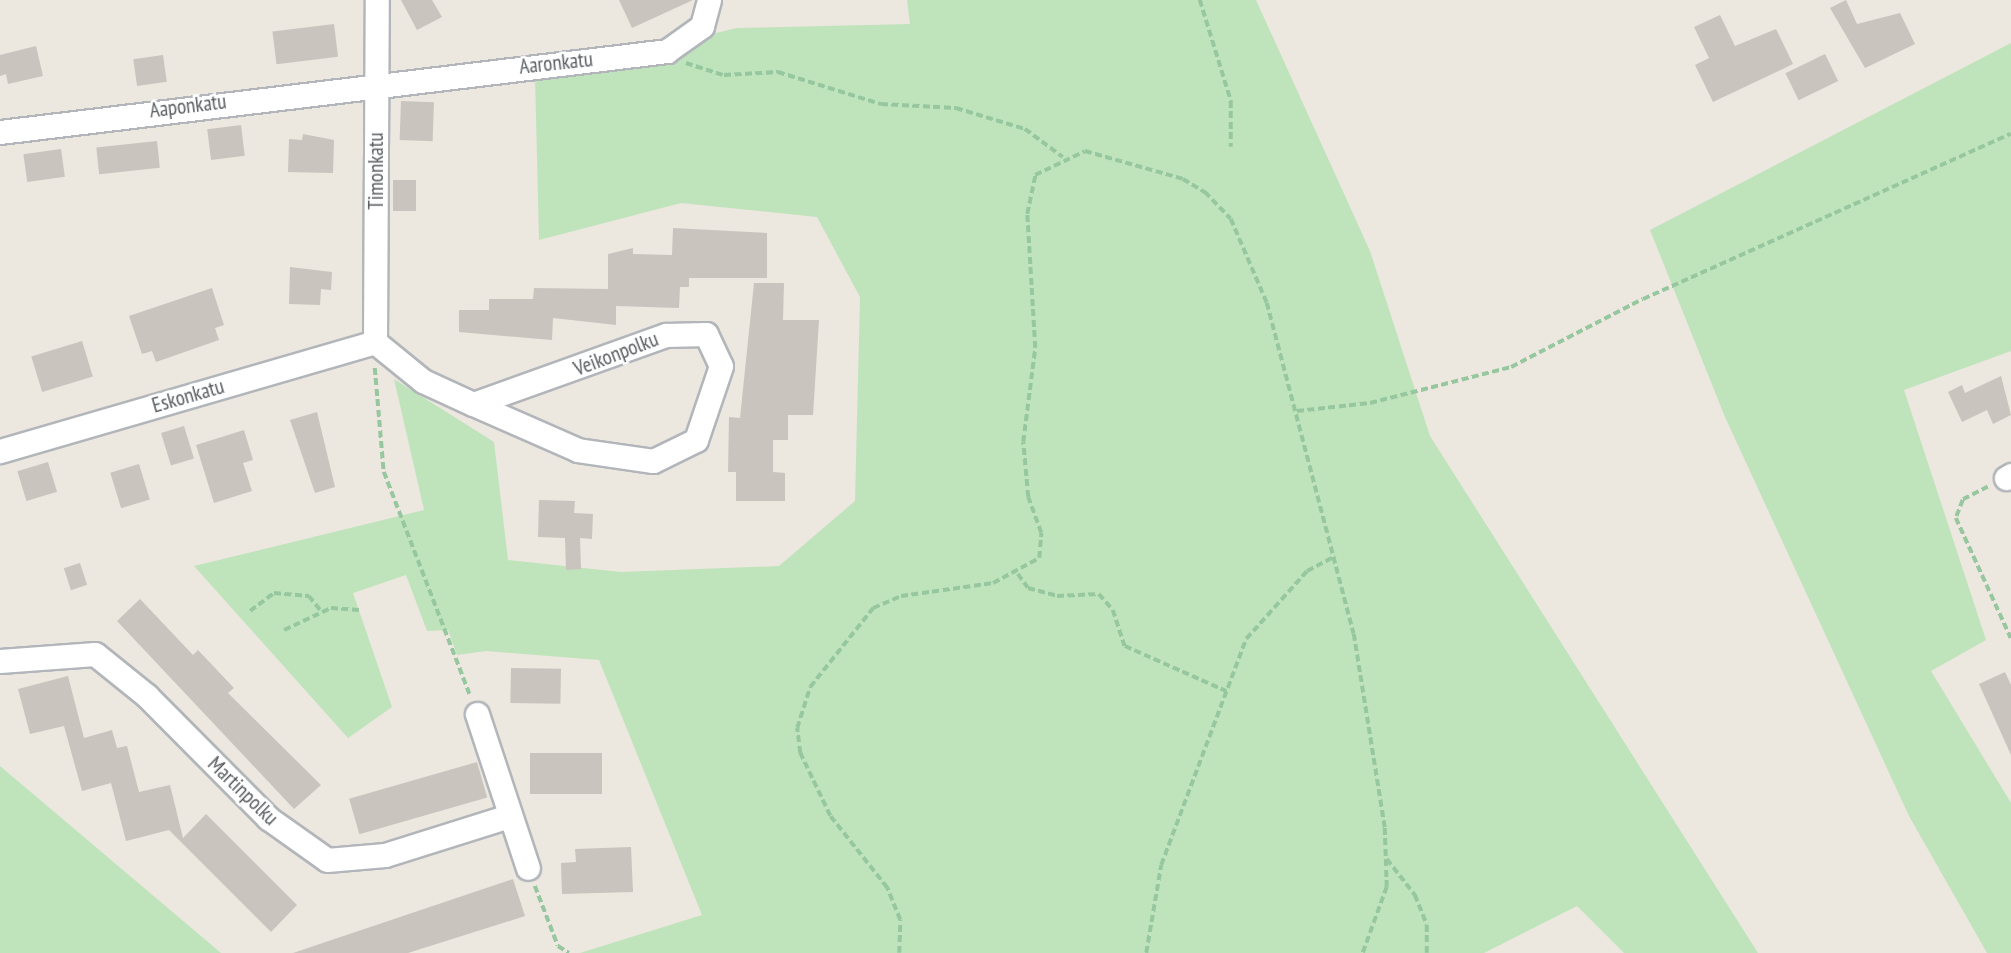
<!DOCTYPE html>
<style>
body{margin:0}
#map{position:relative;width:2011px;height:953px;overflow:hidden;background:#ece7df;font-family:"PT Sans Narrow",sans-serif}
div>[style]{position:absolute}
.green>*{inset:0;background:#bfe4bb}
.building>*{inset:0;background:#c9c4bd;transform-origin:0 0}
.path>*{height:3.5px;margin-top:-1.75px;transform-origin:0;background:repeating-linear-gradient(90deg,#96c79e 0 7px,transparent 0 10.5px)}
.roads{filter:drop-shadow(2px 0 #b2b6ba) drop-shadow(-2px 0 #b2b6ba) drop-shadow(0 2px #b2b6ba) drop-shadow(0 -2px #b2b6ba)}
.street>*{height:23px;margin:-11.5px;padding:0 11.5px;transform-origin:11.5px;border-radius:11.5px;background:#fff}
span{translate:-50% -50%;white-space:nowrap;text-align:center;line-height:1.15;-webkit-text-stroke:5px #fff;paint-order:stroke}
.street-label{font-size:21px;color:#585d60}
</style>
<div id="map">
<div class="green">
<div style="clip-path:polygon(907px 0,1256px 0,1370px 251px,1430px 436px,1758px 953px,1624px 953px,1577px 906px,1484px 953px,580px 953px,702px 915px,599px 660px,486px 651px,457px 655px,448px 630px,427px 631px,406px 575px,353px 593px,392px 707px,348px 738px,194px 566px,424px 510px,394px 379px,494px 442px,508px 560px,621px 572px,779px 566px,855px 501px,860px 297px,817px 217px,681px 203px,539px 240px,535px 76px,737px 28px,910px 24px)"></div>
<div style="clip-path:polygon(2011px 43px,2011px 351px,1904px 390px,1986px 640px,1931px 671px,2011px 803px,2011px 953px,1987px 953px,1909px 816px,1725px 417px,1650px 230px)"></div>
<div style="clip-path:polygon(0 766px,221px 953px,0 953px)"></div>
</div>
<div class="building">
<div style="clip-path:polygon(401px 0,432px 0,442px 17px,417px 30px)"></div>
<div style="clip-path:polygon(619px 0,693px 0,632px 28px)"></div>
<div style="clip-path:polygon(1846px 0,1857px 24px,1900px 13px,1915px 44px,1865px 68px,1830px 8px)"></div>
<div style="clip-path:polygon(1720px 15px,1735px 46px,1776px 29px,1793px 64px,1713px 102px,1695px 65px,1709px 58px,1694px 27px)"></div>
<div style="left:334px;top:24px;width:33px;height:62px;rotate:83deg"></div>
<div style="clip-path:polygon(36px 46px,43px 76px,8px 84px,6px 74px,0 76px,0 55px)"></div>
<div style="left:1825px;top:54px;width:30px;height:44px;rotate:64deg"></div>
<div style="left:163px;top:55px;width:27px;height:30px;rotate:82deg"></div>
<div style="left:401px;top:101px;width:33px;height:39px;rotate:2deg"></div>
<div style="left:241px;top:125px;width:31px;height:34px;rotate:83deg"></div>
<div style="clip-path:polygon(303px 134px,334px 140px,333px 173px,288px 172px,289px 139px,302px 140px)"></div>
<div style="left:157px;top:141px;width:27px;height:61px;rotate:84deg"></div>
<div style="left:61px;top:149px;width:28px;height:38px;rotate:82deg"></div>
<div style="left:393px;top:180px;width:23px;height:31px"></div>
<div style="clip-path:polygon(673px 228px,767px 233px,767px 278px,689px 278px,689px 287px,680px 287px,679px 308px,616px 306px,616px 325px,553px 318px,552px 340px,459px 332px,459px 310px,489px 310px,489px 299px,533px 299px,534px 288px,608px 289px,608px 254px,633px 248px,633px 254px,672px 255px)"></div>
<div style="clip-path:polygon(290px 267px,332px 272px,331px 290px,321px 289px,320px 305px,289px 304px)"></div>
<div style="clip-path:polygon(754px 283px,784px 283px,783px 320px,819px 320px,813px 415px,788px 415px,788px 440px,773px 440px,773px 472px,785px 473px,785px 501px,736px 501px,736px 472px,728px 472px,729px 417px,740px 418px)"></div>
<div style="clip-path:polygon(212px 288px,224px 325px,215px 328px,219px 340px,156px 362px,152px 351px,142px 354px,129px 316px)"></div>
<div style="left:82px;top:341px;width:37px;height:53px;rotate:73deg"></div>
<div style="clip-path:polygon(2001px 376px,2011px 415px,1993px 424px,1987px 410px,1962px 422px,1948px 392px,1962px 385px,1965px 393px)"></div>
<div style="clip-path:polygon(317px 412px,335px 487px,315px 493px,290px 420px)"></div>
<div style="left:184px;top:426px;width:34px;height:24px;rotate:73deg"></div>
<div style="clip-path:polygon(244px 430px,253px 460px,243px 463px,252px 491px,214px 503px,196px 445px)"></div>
<div style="left:48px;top:462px;width:31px;height:32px;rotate:73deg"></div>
<div style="left:139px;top:464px;width:37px;height:30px;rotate:73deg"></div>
<div style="clip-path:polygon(539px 500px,575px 501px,574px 513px,593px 514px,592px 539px,580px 538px,581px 569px,566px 570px,565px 538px,538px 537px)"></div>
<div style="left:80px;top:563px;width:23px;height:17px;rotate:72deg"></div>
<div style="clip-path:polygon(140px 599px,193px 655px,198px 650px,234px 688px,228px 693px,321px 785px,294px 809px,117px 621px)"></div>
<div style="left:511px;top:668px;width:50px;height:35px;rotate:1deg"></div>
<div style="clip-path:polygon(2005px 672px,2011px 685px,2011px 755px,1979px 684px)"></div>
<div style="clip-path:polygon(68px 676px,84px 738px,112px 730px,117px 748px,127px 746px,139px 792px,170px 785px,183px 838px,206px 814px,297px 905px,271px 932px,169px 830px,126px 841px,111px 783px,82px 791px,64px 726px,30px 734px,18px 689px)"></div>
<div style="left:602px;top:753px;width:41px;height:72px;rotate:90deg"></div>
<div style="left:477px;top:762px;width:37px;height:133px;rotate:74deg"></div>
<div style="clip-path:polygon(631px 847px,633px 892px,562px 894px,561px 863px,576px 862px,575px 849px)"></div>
<div style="clip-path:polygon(513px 879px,525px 916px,408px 953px,293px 953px)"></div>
</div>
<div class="path">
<div style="left:1200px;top:0;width:106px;rotate:72.9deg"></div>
<div style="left:1231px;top:101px;width:46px;rotate:90deg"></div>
<div style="left:686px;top:63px;width:40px;rotate:18deg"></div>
<div style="left:724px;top:75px;width:54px;rotate:-3.2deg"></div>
<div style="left:778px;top:72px;width:108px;rotate:17.3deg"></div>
<div style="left:881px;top:104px;width:75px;rotate:3.1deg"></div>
<div style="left:956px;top:108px;width:72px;rotate:16.9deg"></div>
<div style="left:1025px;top:129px;width:47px;rotate:36.4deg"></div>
<div style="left:375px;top:368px;width:104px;rotate:85.1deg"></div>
<div style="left:384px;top:472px;width:241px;rotate:68.9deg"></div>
<div style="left:1297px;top:411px;width:73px;rotate:-6.3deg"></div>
<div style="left:1370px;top:403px;width:146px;rotate:-14.3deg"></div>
<div style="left:1511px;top:367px;width:148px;rotate:-27.3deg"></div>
<div style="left:1643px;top:299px;width:403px;rotate:-24.2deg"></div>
<div style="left:1988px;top:487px;width:28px;rotate:153deg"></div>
<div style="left:1963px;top:500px;width:19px;rotate:111deg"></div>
<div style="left:1956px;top:518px;width:132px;rotate:65.4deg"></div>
<div style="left:1018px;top:574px;width:17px;rotate:54deg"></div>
<div style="left:1028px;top:588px;width:30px;rotate:15deg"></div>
<div style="left:1057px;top:596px;width:42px;rotate:-2.7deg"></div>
<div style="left:1099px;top:594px;width:21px;rotate:49deg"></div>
<div style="left:1113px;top:610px;width:38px;rotate:72deg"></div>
<div style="left:1125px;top:646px;width:111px;rotate:24deg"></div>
<div style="left:250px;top:611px;width:30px;rotate:-37deg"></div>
<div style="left:274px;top:593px;width:35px;rotate:5deg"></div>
<div style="left:309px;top:596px;width:21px;rotate:51deg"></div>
<div style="left:284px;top:630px;width:52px;rotate:-25.1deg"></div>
<div style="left:331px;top:608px;width:28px;rotate:4deg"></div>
<div style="left:1387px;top:859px;width:46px;rotate:52.1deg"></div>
<div style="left:1415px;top:895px;width:32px;rotate:68deg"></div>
<div style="left:1427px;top:925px;width:28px;rotate:90deg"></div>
<div style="left:535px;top:886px;width:64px;rotate:69deg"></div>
<div style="left:558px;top:946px;width:13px;rotate:32deg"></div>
<div style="left:899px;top:953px;width:33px;rotate:-88deg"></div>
<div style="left:900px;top:920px;width:35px;rotate:-112deg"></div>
<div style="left:887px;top:888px;width:92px;rotate:-128.4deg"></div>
<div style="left:830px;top:816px;width:70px;rotate:-115.5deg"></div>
<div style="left:800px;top:753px;width:25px;rotate:-97deg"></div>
<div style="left:797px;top:728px;width:43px;rotate:-72.4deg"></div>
<div style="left:810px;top:687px;width:101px;rotate:-51.4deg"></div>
<div style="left:873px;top:608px;width:30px;rotate:-23deg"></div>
<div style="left:901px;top:596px;width:93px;rotate:-8deg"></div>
<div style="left:993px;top:583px;width:52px;rotate:-28.5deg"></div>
<div style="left:1039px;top:558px;width:25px;rotate:-85deg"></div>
<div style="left:1041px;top:533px;width:38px;rotate:-110deg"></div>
<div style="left:1028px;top:497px;width:55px;rotate:-95.2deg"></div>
<div style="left:1023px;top:442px;width:95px;rotate:-82.7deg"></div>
<div style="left:1035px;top:348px;width:134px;rotate:-93.4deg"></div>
<div style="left:1027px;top:214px;width:40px;rotate:-78deg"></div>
<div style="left:1035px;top:175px;width:55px;rotate:-25.6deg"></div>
<div style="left:1085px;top:151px;width:102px;rotate:15.9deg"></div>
<div style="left:1183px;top:179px;width:26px;rotate:31deg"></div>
<div style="left:1205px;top:192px;width:37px;rotate:46deg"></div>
<div style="left:1231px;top:219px;width:91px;rotate:66.8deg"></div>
<div style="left:1267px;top:303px;width:342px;rotate:75.3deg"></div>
<div style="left:1354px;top:634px;width:196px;rotate:80.9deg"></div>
<div style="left:1385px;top:828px;width:59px;rotate:88.1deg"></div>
<div style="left:1387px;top:887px;width:70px;rotate:110deg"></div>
<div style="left:1146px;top:953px;width:89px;rotate:-80.3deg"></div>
<div style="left:1161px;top:865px;width:241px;rotate:-69.4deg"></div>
<div style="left:1246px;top:639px;width:91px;rotate:-48.1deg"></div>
<div style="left:1307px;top:571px;width:32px;rotate:-28deg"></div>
</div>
<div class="roads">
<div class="street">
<div style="left:0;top:132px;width:672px;rotate:-6.92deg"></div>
<div style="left:667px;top:51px;width:43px;rotate:-35.5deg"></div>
<div style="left:702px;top:26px;width:27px;rotate:-75deg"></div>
<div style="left:375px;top:342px;width:62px;rotate:39.1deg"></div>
<div style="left:423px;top:381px;width:55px;rotate:24.7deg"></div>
<div style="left:473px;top:404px;width:205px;rotate:-19.7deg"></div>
<div style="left:666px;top:335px;width:40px;rotate:-1.4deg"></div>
<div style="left:706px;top:334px;width:35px;rotate:65deg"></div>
<div style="left:721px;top:366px;width:78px;rotate:108.7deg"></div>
<div style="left:696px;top:440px;width:48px;rotate:154deg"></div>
<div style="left:653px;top:461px;width:76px;rotate:-171.7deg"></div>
<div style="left:578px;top:450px;width:115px;rotate:-156.3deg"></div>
<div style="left:375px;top:342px;width:342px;rotate:-89.7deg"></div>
<div style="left:0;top:451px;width:391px;rotate:-16.2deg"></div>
<div style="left:2006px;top:478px;width:6px;rotate:-31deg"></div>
<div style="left:0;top:661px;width:95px;rotate:-4.2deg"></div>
<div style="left:95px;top:654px;width:67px;rotate:38.9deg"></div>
<div style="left:147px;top:696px;width:172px;rotate:45.2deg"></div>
<div style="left:268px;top:818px;width:72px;rotate:35.4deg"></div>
<div style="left:327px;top:860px;width:58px;rotate:-4.9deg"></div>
<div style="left:385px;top:855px;width:130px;rotate:-17.5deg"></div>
<div style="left:477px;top:714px;width:162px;rotate:71.7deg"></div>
</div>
</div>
<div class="street-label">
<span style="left:556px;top:63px;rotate:-6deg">Aaronkatu</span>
<span style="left:188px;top:106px;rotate:-7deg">Aaponkatu</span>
<span style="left:376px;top:171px;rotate:-90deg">Timonkatu</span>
<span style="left:616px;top:354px;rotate:-21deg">Veikonpolku</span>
<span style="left:188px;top:396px;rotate:-16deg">Eskonkatu</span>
<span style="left:243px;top:791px;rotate:44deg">Martinpolku</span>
</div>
</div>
